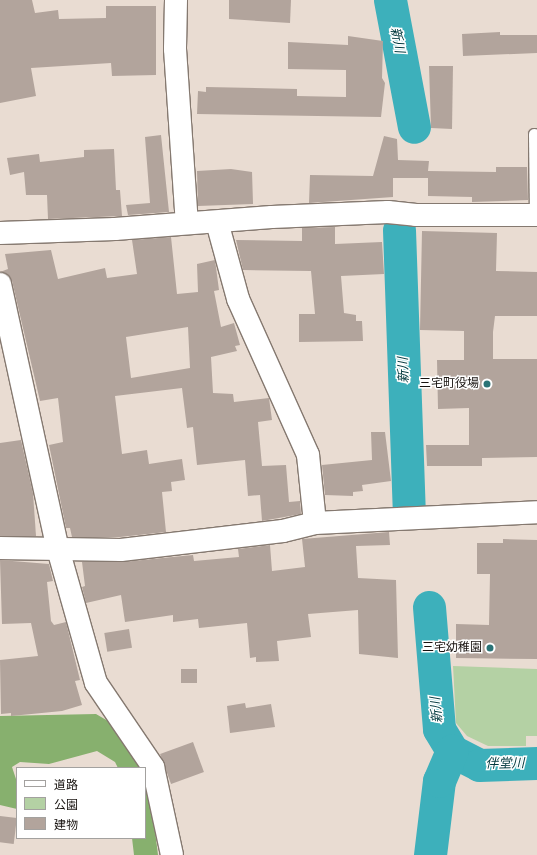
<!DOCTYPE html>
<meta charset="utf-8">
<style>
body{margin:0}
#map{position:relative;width:537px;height:855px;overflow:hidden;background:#e9dcd2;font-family:"Varela Round","Noto Sans JP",sans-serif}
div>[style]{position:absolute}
.green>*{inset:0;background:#b4d1a4}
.forest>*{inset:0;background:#87b06e}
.river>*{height:33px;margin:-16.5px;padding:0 16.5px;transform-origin:16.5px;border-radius:16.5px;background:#3db0bb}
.building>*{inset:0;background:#b2a49c;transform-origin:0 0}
.roads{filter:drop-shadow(1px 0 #857970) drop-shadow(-1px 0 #857970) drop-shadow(0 1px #857970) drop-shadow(0 -1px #857970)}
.service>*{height:11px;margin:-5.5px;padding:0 5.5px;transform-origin:5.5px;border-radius:5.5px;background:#fff}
.minor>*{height:22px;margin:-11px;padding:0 11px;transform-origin:11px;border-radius:11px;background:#fff}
.tertiary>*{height:22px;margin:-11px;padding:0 11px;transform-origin:11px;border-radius:11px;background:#fff}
.dots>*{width:11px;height:11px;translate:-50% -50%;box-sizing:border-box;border:2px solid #fff;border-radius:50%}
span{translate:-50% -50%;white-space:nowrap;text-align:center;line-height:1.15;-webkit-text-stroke:3px #fff;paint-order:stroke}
.poi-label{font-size:12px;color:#181310}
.right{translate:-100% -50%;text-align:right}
.water-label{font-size:13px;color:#01383d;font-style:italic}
.legend{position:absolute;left:16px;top:767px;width:130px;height:72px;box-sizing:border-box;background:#fff;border:1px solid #a3a19f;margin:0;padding:5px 7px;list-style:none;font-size:12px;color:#181310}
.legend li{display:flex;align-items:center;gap:8px;height:20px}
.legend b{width:20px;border:1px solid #a3a19f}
</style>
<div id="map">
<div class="green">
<div style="clip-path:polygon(453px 666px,537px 669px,537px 736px,526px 736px,526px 746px,488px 746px,467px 736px,456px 723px)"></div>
</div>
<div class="forest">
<div style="clip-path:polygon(96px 714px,108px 721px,143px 768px,118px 768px,115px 762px,97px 751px,49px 764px,20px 762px,12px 767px,17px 782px,17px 809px,0 805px,0 716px)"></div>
<div style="clip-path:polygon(145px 770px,148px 774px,158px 855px,134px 855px,132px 838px,145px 838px)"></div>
</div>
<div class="river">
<div style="left:390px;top:0;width:129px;rotate:79.3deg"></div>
<div style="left:399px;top:230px;width:280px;rotate:88deg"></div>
<div style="left:429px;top:607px;width:122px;rotate:85.3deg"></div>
<div style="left:439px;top:729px;width:26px;rotate:59deg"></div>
<div style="left:452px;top:751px;width:30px;rotate:27deg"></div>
<div style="left:479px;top:765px;width:58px;rotate:-2deg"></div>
<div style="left:430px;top:855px;width:75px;rotate:-83.1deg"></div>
<div style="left:439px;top:781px;width:33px;rotate:-67deg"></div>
</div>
<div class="building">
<div style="clip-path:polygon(0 0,32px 0,35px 13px,58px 10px,59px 19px,106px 18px,106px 6px,156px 6px,156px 75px,112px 76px,111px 63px,31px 68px,36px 96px,0 103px)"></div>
<div style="clip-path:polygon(229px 0,291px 0,290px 23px,229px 19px)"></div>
<div style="clip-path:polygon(500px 32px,500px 35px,537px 35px,537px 53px,463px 56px,462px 34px)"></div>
<div style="clip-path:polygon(348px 36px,383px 41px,382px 78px,385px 83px,381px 117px,197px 114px,198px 91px,206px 92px,206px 87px,297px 89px,297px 96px,346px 97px,346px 70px,288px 69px,288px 42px,348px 45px)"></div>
<div style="clip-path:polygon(429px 66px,453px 66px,452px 129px,431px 128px)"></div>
<div style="clip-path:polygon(161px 135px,169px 212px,128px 215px,126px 205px,150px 203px,145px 137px)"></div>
<div style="clip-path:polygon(384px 136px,397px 139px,398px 160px,429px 161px,428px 171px,496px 172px,496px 167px,527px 167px,528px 200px,472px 202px,472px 197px,428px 196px,428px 178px,393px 178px,393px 197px,309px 203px,310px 175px,373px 176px)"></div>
<div style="clip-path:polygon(114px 149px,116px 190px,120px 190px,122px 216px,48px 219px,47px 195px,26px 195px,24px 172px,10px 175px,7px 158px,39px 154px,40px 162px,84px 157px,84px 150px)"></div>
<div style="clip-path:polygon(231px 169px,252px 172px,253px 204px,198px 206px,197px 171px)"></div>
<div style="clip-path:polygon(335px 227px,335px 244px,382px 242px,384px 274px,341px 276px,344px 313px,356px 315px,356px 321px,362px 321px,363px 341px,299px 342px,299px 314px,315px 314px,311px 271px,243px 270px,236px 240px,302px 241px,302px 228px)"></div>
<div style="clip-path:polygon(422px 231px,497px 233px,496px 271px,537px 272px,537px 316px,495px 316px,493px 332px,493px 359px,537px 359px,537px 457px,482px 458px,482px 466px,427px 466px,426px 445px,469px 445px,469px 408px,438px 409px,437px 360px,464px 360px,464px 331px,420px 330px)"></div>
<div style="clip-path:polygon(evenodd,171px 237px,177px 294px,198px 292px,197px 264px,215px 260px,219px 290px,214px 291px,221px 327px,234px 323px,240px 345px,235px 346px,237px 351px,211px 357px,213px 393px,233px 394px,234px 402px,269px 398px,272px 420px,258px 422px,262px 466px,286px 465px,289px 502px,300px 501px,301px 514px,262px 521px,260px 495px,248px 496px,245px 460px,197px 465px,193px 427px,187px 428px,182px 388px,115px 396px,122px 454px,147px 450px,149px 464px,182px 459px,185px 480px,171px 482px,172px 491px,162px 492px,166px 532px,120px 537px,72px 537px,70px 528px,66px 528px,49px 445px,63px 442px,58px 398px,40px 401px,12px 281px,0 272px,8px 269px,5px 254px,51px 250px,58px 279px,105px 268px,107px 278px,137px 274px,132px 240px,171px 237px,188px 327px,190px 368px,131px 378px,126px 337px,188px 327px)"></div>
<div style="clip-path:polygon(371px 432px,385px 432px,391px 481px,362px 485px,363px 491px,353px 492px,353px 496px,325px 495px,322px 465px,372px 460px)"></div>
<div style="clip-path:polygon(21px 440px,33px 493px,36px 536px,0 536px,0 443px)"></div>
<div style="clip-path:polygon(389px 532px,390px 545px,356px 546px,358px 578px,396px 580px,398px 658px,359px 654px,358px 610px,308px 614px,311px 637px,277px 641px,279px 661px,256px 662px,256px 657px,250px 658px,247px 623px,199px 628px,198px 619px,173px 622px,173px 615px,125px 622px,121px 595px,86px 603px,82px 587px,85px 586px,82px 562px,122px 562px,193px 555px,194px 561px,239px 557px,238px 549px,270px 545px,272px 571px,305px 567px,302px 539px)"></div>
<div style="clip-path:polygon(503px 539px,537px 540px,537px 659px,456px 658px,456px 624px,489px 625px,490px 574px,477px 574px,477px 543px,503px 543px)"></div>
<div style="clip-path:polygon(0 560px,49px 564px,53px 581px,47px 582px,51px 621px,54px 625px,66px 622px,80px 680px,75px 681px,82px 705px,62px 711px,11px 716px,11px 713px,1px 714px,0 660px,38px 656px,31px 623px,2px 624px)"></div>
<div style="left:129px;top:629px;width:19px;height:25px;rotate:81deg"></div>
<div style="left:181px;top:669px;width:16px;height:14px"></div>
<div style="clip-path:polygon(245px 703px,246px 708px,271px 704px,275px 727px,230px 733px,227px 706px)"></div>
<div style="left:193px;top:742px;width:32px;height:35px;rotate:70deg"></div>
<div style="left:0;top:816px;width:17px;height:26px;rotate:7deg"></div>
</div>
<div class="roads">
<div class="service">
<div style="left:534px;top:134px;width:81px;rotate:89.3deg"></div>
</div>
<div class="minor">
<div style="left:176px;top:0;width:49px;rotate:91.2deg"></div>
<div style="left:175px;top:49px;width:174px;rotate:86.1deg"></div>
<div style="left:217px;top:222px;width:80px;rotate:74.7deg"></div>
<div style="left:238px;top:299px;width:171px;rotate:65.8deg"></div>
<div style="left:308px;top:455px;width:68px;rotate:84.1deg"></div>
<div style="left:0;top:233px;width:115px;rotate:-2deg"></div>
<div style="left:115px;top:229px;width:157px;rotate:-4.4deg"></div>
<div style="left:272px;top:217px;width:116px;rotate:-2.5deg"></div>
<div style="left:388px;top:212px;width:28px;rotate:6deg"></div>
<div style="left:0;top:284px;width:271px;rotate:77.7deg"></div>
<div style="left:58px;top:549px;width:139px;rotate:74.2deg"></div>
<div style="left:96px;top:683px;width:102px;rotate:55.8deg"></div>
<div style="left:153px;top:767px;width:90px;rotate:77.8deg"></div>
<div style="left:0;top:548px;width:121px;rotate:0.9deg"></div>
<div style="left:121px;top:550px;width:163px;rotate:-6.7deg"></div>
<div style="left:283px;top:531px;width:33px;rotate:-14deg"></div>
<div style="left:315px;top:523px;width:222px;rotate:-2.8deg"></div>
</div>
<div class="tertiary">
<div style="left:416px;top:215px;width:121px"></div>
</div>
</div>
<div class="dots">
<div style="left:487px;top:384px;background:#2a7477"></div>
<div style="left:490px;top:648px;background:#2a7477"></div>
</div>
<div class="poi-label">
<span class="right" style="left:479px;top:384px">三宅町役場</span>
<span class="right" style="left:482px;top:648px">三宅幼稚園</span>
</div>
<div class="water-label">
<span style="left:397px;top:40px;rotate:79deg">新川</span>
<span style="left:404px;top:370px;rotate:-92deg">新川</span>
<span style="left:437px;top:710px;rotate:-95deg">新川</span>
<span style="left:505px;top:764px;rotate:-1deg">伴堂川</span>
</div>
<ul class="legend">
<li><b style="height:5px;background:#fff"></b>道路</li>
<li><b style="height:11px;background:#b4d1a4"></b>公園</li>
<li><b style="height:11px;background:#b2a49c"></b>建物</li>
</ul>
</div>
